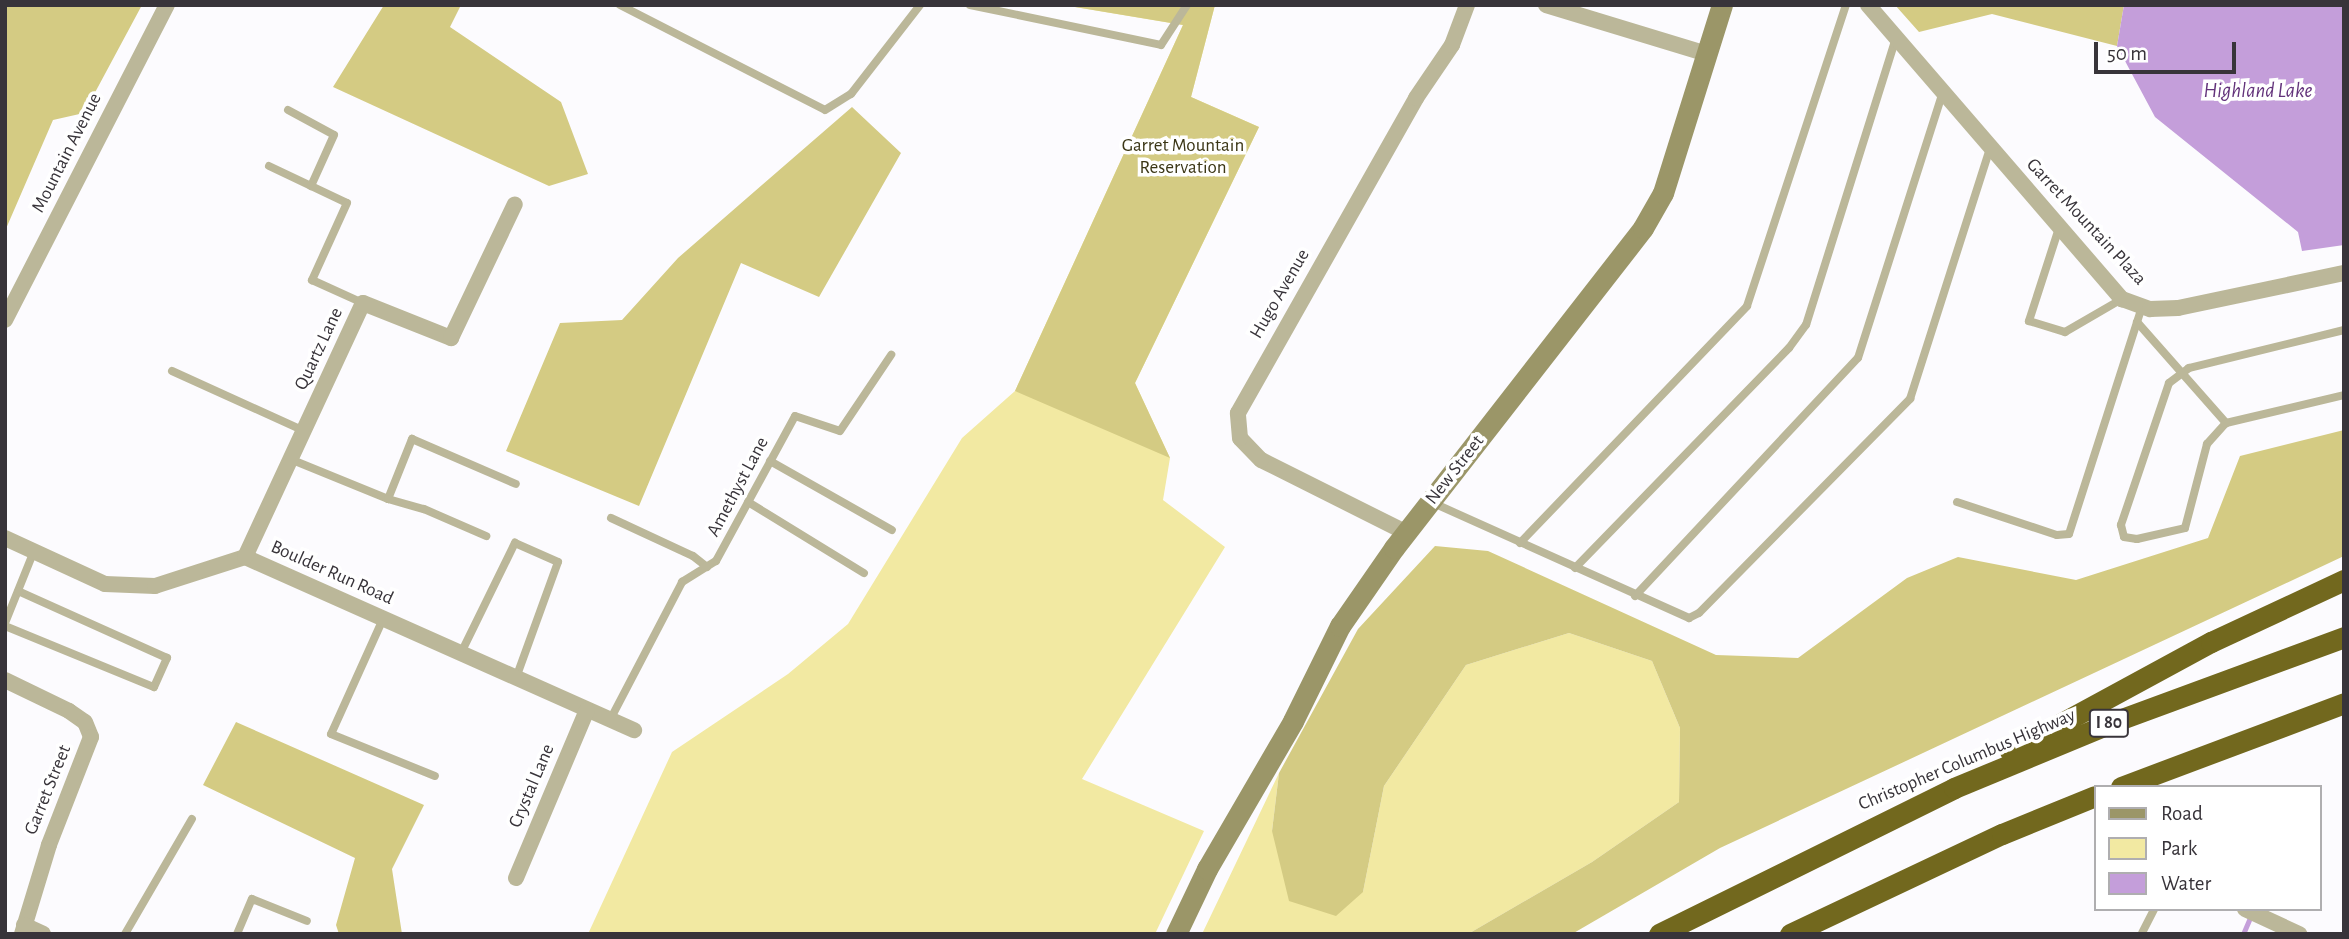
<!DOCTYPE html>
<style>
body{margin:0}
#map{position:relative;width:2349px;height:939px;overflow:hidden;background:#fcfbfe;font-family:"Alegreya Sans",sans-serif}
div>[style]{position:absolute}
.green>*{inset:0;background:#f2e9a2}
.forest>*{inset:0;background:#d4cb83}
.water>*{inset:0;background:#c49eda}
.stream>*{height:5px;margin:-2.5px;padding:0 2.5px;transform-origin:2.5px;border-radius:2.5px;background:#c49eda}
.lane>*{height:8px;margin:-4px;padding:0 4px;transform-origin:4px;border-radius:4px;background:#bbb799}
.street>*{height:16px;margin:-8px;padding:0 8px;transform-origin:8px;border-radius:8px;background:#bbb799}
.secondary>*{height:21px;margin:-10.5px;padding:0 10.5px;transform-origin:10.5px;border-radius:10.5px;background:#9b9668}
.highway>*{height:21px;margin:-10.5px;padding:0 10.5px;transform-origin:10.5px;border-radius:10.5px;background:#72681e}
span{translate:-50% -50%;white-space:nowrap;text-align:center;line-height:1.15;-webkit-text-stroke:7px #fff;paint-order:stroke}
.shield-label span{padding:2px 5px;background:#fff;border:2px solid;border-radius:5px;-webkit-text-stroke-width:0}
.shield-label{font-size:18px;color:#38343a;font-weight:700}
.park-label{font-size:19px;color:#3b3616}
.street-label{font-size:19px;color:#38343a}
.water-label{font-size:21px;color:#63337b;font-style:italic}
.frame{position:absolute;inset:0;border:7px solid #38343a;pointer-events:none}
.legend{position:absolute;left:2094px;top:785px;width:228px;height:126px;box-sizing:border-box;background:#fff;border:2px solid #afaeb0;margin:0;padding:9px 12px;list-style:none;font-size:21px;color:#38343a}
.legend li{display:flex;align-items:center;gap:14px;height:35px}
.legend b{width:35px;border:2px solid #afaeb0}
.scale{position:absolute;left:2094px;top:42px;width:142px;height:32px;box-sizing:border-box;border:4px solid #38343a;border-top:0;padding-left:9px;font-size:21px;line-height:24px;white-space:nowrap;color:#38343a;-webkit-text-stroke:5px #fff;paint-order:stroke}
</style>
<div id="map">
<div class="green">
<div style="clip-path:polygon(1063px 5px,1215px 5px,1191px 97px,1259px 127px,1135px 383px,1170px 458px,1163px 500px,1225px 547px,1082px 779px,1204px 831px,1155px 934px,588px 934px,672px 752px,788px 674px,848px 624px,962px 438px,1015px 391px,1183px 25px)"></div>
<div style="clip-path:polygon(1569px 633px,1652px 661px,1680px 728px,1679px 802px,1592px 862px,1468px 934px,1202px 934px,1279px 773px,1272px 831px,1363px 892px,1384px 786px,1466px 665px)"></div>
</div>
<div class="forest">
<div style="clip-path:polygon(5px 5px,142px 5px,84px 113px,53px 120px,5px 231px)"></div>
<div style="clip-path:polygon(384px 5px,461px 5px,450px 27px,561px 102px,588px 174px,549px 186px,333px 87px)"></div>
<div style="clip-path:polygon(1063px 5px,1215px 5px,1191px 97px,1259px 127px,1135px 383px,1170px 458px,1015px 391px,1183px 25px)"></div>
<div style="clip-path:polygon(1895px 5px,2124px 5px,2117px 46px,1992px 14px,1919px 32px)"></div>
<div style="clip-path:polygon(852px 107px,901px 153px,819px 297px,741px 263px,639px 506px,506px 451px,560px 323px,622px 320px,678px 258px)"></div>
<div style="clip-path:polygon(2344px 430px,2344px 556px,1720px 848px,1572px 934px,1468px 934px,1592px 862px,1679px 802px,1680px 728px,1652px 661px,1569px 633px,1466px 665px,1384px 786px,1363px 892px,1336px 916px,1289px 901px,1272px 831px,1279px 773px,1358px 629px,1435px 546px,1488px 551px,1716px 655px,1798px 658px,1907px 578px,1958px 557px,2076px 580px,2208px 538px,2240px 456px)"></div>
<div style="clip-path:polygon(236px 722px,424px 805px,392px 869px,402px 934px,339px 934px,336px 925px,355px 858px,203px 785px)"></div>
</div>
<div class="water">
<div style="clip-path:polygon(2124px 5px,2344px 5px,2344px 245px,2302px 251px,2298px 232px,2155px 117px,2117px 46px)"></div>
</div>
<div class="stream">
<div style="left:2243px;top:934px;width:21px;rotate:-67deg"></div>
</div>
<div class="lane">
<div style="left:620px;top:5px;width:230px;rotate:27.1deg"></div>
<div style="left:825px;top:110px;width:31px;rotate:-32deg"></div>
<div style="left:851px;top:94px;width:113px;rotate:-52.2deg"></div>
<div style="left:970px;top:5px;width:195px;rotate:11.8deg"></div>
<div style="left:1161px;top:45px;width:48px;rotate:-57deg"></div>
<div style="left:288px;top:110px;width:52px;rotate:28.5deg"></div>
<div style="left:334px;top:135px;width:56px;rotate:114.3deg"></div>
<div style="left:269px;top:166px;width:86px;rotate:25.4deg"></div>
<div style="left:347px;top:203px;width:85px;rotate:114.4deg"></div>
<div style="left:312px;top:280px;width:56px;rotate:24.3deg"></div>
<div style="left:2059px;top:228px;width:98px;rotate:107.9deg"></div>
<div style="left:2029px;top:321px;width:38px;rotate:17deg"></div>
<div style="left:2065px;top:332px;width:66px;rotate:-30.1deg"></div>
<div style="left:2137px;top:322px;width:135px;rotate:48.6deg"></div>
<div style="left:2344px;top:330px;width:160px;rotate:166.2deg"></div>
<div style="left:2189px;top:368px;width:25px;rotate:143deg"></div>
<div style="left:2169px;top:383px;width:150px;rotate:108.7deg"></div>
<div style="left:2121px;top:525px;width:12px;rotate:76deg"></div>
<div style="left:2124px;top:537px;width:13px;rotate:9deg"></div>
<div style="left:2137px;top:539px;width:49px;rotate:-12.9deg"></div>
<div style="left:2185px;top:528px;width:87px;rotate:-75.3deg"></div>
<div style="left:2207px;top:444px;width:28px;rotate:-48deg"></div>
<div style="left:2226px;top:423px;width:121px;rotate:-13.3deg"></div>
<div style="left:172px;top:371px;width:145px;rotate:24.4deg"></div>
<div style="left:290px;top:459px;width:106px;rotate:22.2deg"></div>
<div style="left:388px;top:499px;width:65px;rotate:-68.2deg"></div>
<div style="left:412px;top:439px;width:113px;rotate:23.4deg"></div>
<div style="left:770px;top:461px;width:140px;rotate:29.5deg"></div>
<div style="left:388px;top:499px;width:37px;rotate:16deg"></div>
<div style="left:424px;top:509px;width:68px;rotate:23.5deg"></div>
<div style="left:748px;top:502px;width:136px;rotate:31.5deg"></div>
<div style="left:1431px;top:502px;width:283px;rotate:24.2deg"></div>
<div style="left:1689px;top:618px;width:11px;rotate:-27deg"></div>
<div style="left:1699px;top:613px;width:301px;rotate:-45.4deg"></div>
<div style="left:1910px;top:399px;width:263px;rotate:-72.3deg"></div>
<div style="left:1957px;top:502px;width:105px;rotate:18.3deg"></div>
<div style="left:2057px;top:535px;width:12px;rotate:-5deg"></div>
<div style="left:2069px;top:534px;width:238px;rotate:-72.2deg"></div>
<div style="left:611px;top:518px;width:90px;rotate:24.9deg"></div>
<div style="left:693px;top:556px;width:18px;rotate:38deg"></div>
<div style="left:1520px;top:543px;width:328px;rotate:-46.2deg"></div>
<div style="left:1747px;top:306px;width:317px;rotate:-71.8deg"></div>
<div style="left:1575px;top:568px;width:307px;rotate:-45.8deg"></div>
<div style="left:1789px;top:348px;width:29px;rotate:-54deg"></div>
<div style="left:1806px;top:325px;width:301px;rotate:-72.6deg"></div>
<div style="left:1635px;top:596px;width:326px;rotate:-46.9deg"></div>
<div style="left:1858px;top:358px;width:279px;rotate:-72.3deg"></div>
<div style="left:383px;top:619px;width:126px;rotate:114.3deg"></div>
<div style="left:331px;top:734px;width:112px;rotate:22deg"></div>
<div style="left:5px;top:623px;width:78px;rotate:-68.1deg"></div>
<div style="left:5px;top:626px;width:161px;rotate:22.3deg"></div>
<div style="left:154px;top:687px;width:32px;rotate:-66deg"></div>
<div style="left:167px;top:658px;width:163px;rotate:-155.8deg"></div>
<div style="left:461px;top:653px;width:123px;rotate:-63.9deg"></div>
<div style="left:515px;top:543px;width:47px;rotate:23.8deg"></div>
<div style="left:558px;top:562px;width:123px;rotate:109.9deg"></div>
<div style="left:610px;top:720px;width:156px;rotate:-62.4deg"></div>
<div style="left:682px;top:582px;width:40px;rotate:-32deg"></div>
<div style="left:716px;top:561px;width:165px;rotate:-61.4deg"></div>
<div style="left:795px;top:416px;width:47px;rotate:18.4deg"></div>
<div style="left:840px;top:431px;width:92px;rotate:-56.1deg"></div>
<div style="left:2142px;top:933px;width:27px;rotate:-63deg"></div>
<div style="left:125px;top:934px;width:133px;rotate:-59.8deg"></div>
<div style="left:237px;top:934px;width:38px;rotate:-67deg"></div>
<div style="left:252px;top:899px;width:59px;rotate:21.8deg"></div>
</div>
<div class="street">
<div style="left:1546px;top:5px;width:168px;rotate:16.9deg"></div>
<div style="left:1868px;top:5px;width:389px;rotate:49.2deg"></div>
<div style="left:2122px;top:299px;width:30px;rotate:20deg"></div>
<div style="left:2150px;top:309px;width:28px;rotate:-2deg"></div>
<div style="left:2178px;top:308px;width:170px;rotate:-11.9deg"></div>
<div style="left:5px;top:320px;width:354px;rotate:-62.8deg"></div>
<div style="left:1407px;top:533px;width:163px;rotate:-153.4deg"></div>
<div style="left:1261px;top:460px;width:30px;rotate:-134deg"></div>
<div style="left:1240px;top:438px;width:25px;rotate:-95deg"></div>
<div style="left:1238px;top:413px;width:362px;rotate:-60.5deg"></div>
<div style="left:1416px;top:98px;width:64px;rotate:-55.8deg"></div>
<div style="left:1452px;top:45px;width:43px;rotate:-69.4deg"></div>
<div style="left:5px;top:538px;width:110px;rotate:24.7deg"></div>
<div style="left:105px;top:584px;width:50px;rotate:2.3deg"></div>
<div style="left:155px;top:586px;width:95px;rotate:-17.9deg"></div>
<div style="left:245px;top:557px;width:426px;rotate:24deg"></div>
<div style="left:245px;top:557px;width:280px;rotate:-65.1deg"></div>
<div style="left:363px;top:303px;width:95px;rotate:21.7deg"></div>
<div style="left:451px;top:338px;width:148px;rotate:-64.5deg"></div>
<div style="left:5px;top:680px;width:71px;rotate:25.8deg"></div>
<div style="left:69px;top:711px;width:19px;rotate:35deg"></div>
<div style="left:85px;top:722px;width:16px;rotate:68deg"></div>
<div style="left:91px;top:737px;width:116px;rotate:111.3deg"></div>
<div style="left:49px;top:845px;width:93px;rotate:106.9deg"></div>
<div style="left:516px;top:878px;width:182px;rotate:-67.1deg"></div>
<div style="left:2245px;top:909px;width:60px;rotate:24.8deg"></div>
<div style="left:24px;top:925px;width:21px;rotate:25deg"></div>
</div>
<div class="secondary">
<div style="left:1176px;top:934px;width:72px;rotate:-64.5deg"></div>
<div style="left:1207px;top:869px;width:171px;rotate:-59.8deg"></div>
<div style="left:1293px;top:721px;width:106px;rotate:-63.7deg"></div>
<div style="left:1340px;top:626px;width:95px;rotate:-55.3deg"></div>
<div style="left:1394px;top:548px;width:405px;rotate:-52.1deg"></div>
<div style="left:1643px;top:228px;width:40px;rotate:-60.3deg"></div>
<div style="left:1663px;top:193px;width:197px;rotate:-72.6deg"></div>
</div>
<div class="highway">
<div style="left:2010px;top:751px;width:229px;rotate:-28.5deg"></div>
<div style="left:2211px;top:642px;width:147px;rotate:-25deg"></div>
<div style="left:2121px;top:787px;width:238px;rotate:-20.6deg"></div>
<div style="left:1659px;top:934px;width:329px;rotate:-26.3deg"></div>
<div style="left:1954px;top:788px;width:175px;rotate:-22.5deg"></div>
<div style="left:2116px;top:721px;width:243px;rotate:-20.2deg"></div>
<div style="left:1790px;top:934px;width:234px;rotate:-25.3deg"></div>
<div style="left:2002px;top:834px;width:100px;rotate:-22.2deg"></div>
</div>
<div class="shield-label">
<span style="left:2109px;top:723px">I 80</span>
</div>
<div class="park-label">
<span style="left:1183px;top:157px">Garret Mountain<br>Reservation</span>
</div>
<div class="street-label">
<span style="left:67px;top:153px;rotate:-63deg">Mountain Avenue</span>
<span style="left:2086px;top:222px;rotate:47deg">Garret Mountain Plaza</span>
<span style="left:1280px;top:294px;rotate:-60deg">Hugo Avenue</span>
<span style="left:319px;top:349px;rotate:-65deg">Quartz Lane</span>
<span style="left:1455px;top:470px;rotate:-52deg">New Street</span>
<span style="left:738px;top:487px;rotate:-62deg">Amethyst Lane</span>
<span style="left:332px;top:573px;rotate:24deg">Boulder Run Road</span>
<span style="left:1967px;top:760px;rotate:-23deg">Christopher Columbus Highway</span>
<span style="left:532px;top:786px;rotate:-67deg">Crystal Lane</span>
<span style="left:48px;top:790px;rotate:-68deg">Garret Street</span>
</div>
<div class="water-label">
<span style="left:2258px;top:91px">Highland Lake</span>
</div>
<div class="frame"></div>
<ul class="legend">
<li><b style="height:9px;background:#9b9668"></b>Road</li>
<li><b style="height:19px;background:#f2e9a2"></b>Park</li>
<li><b style="height:19px;background:#c49eda"></b>Water</li>
</ul>
<div class="scale">50 m</div>
</div>
